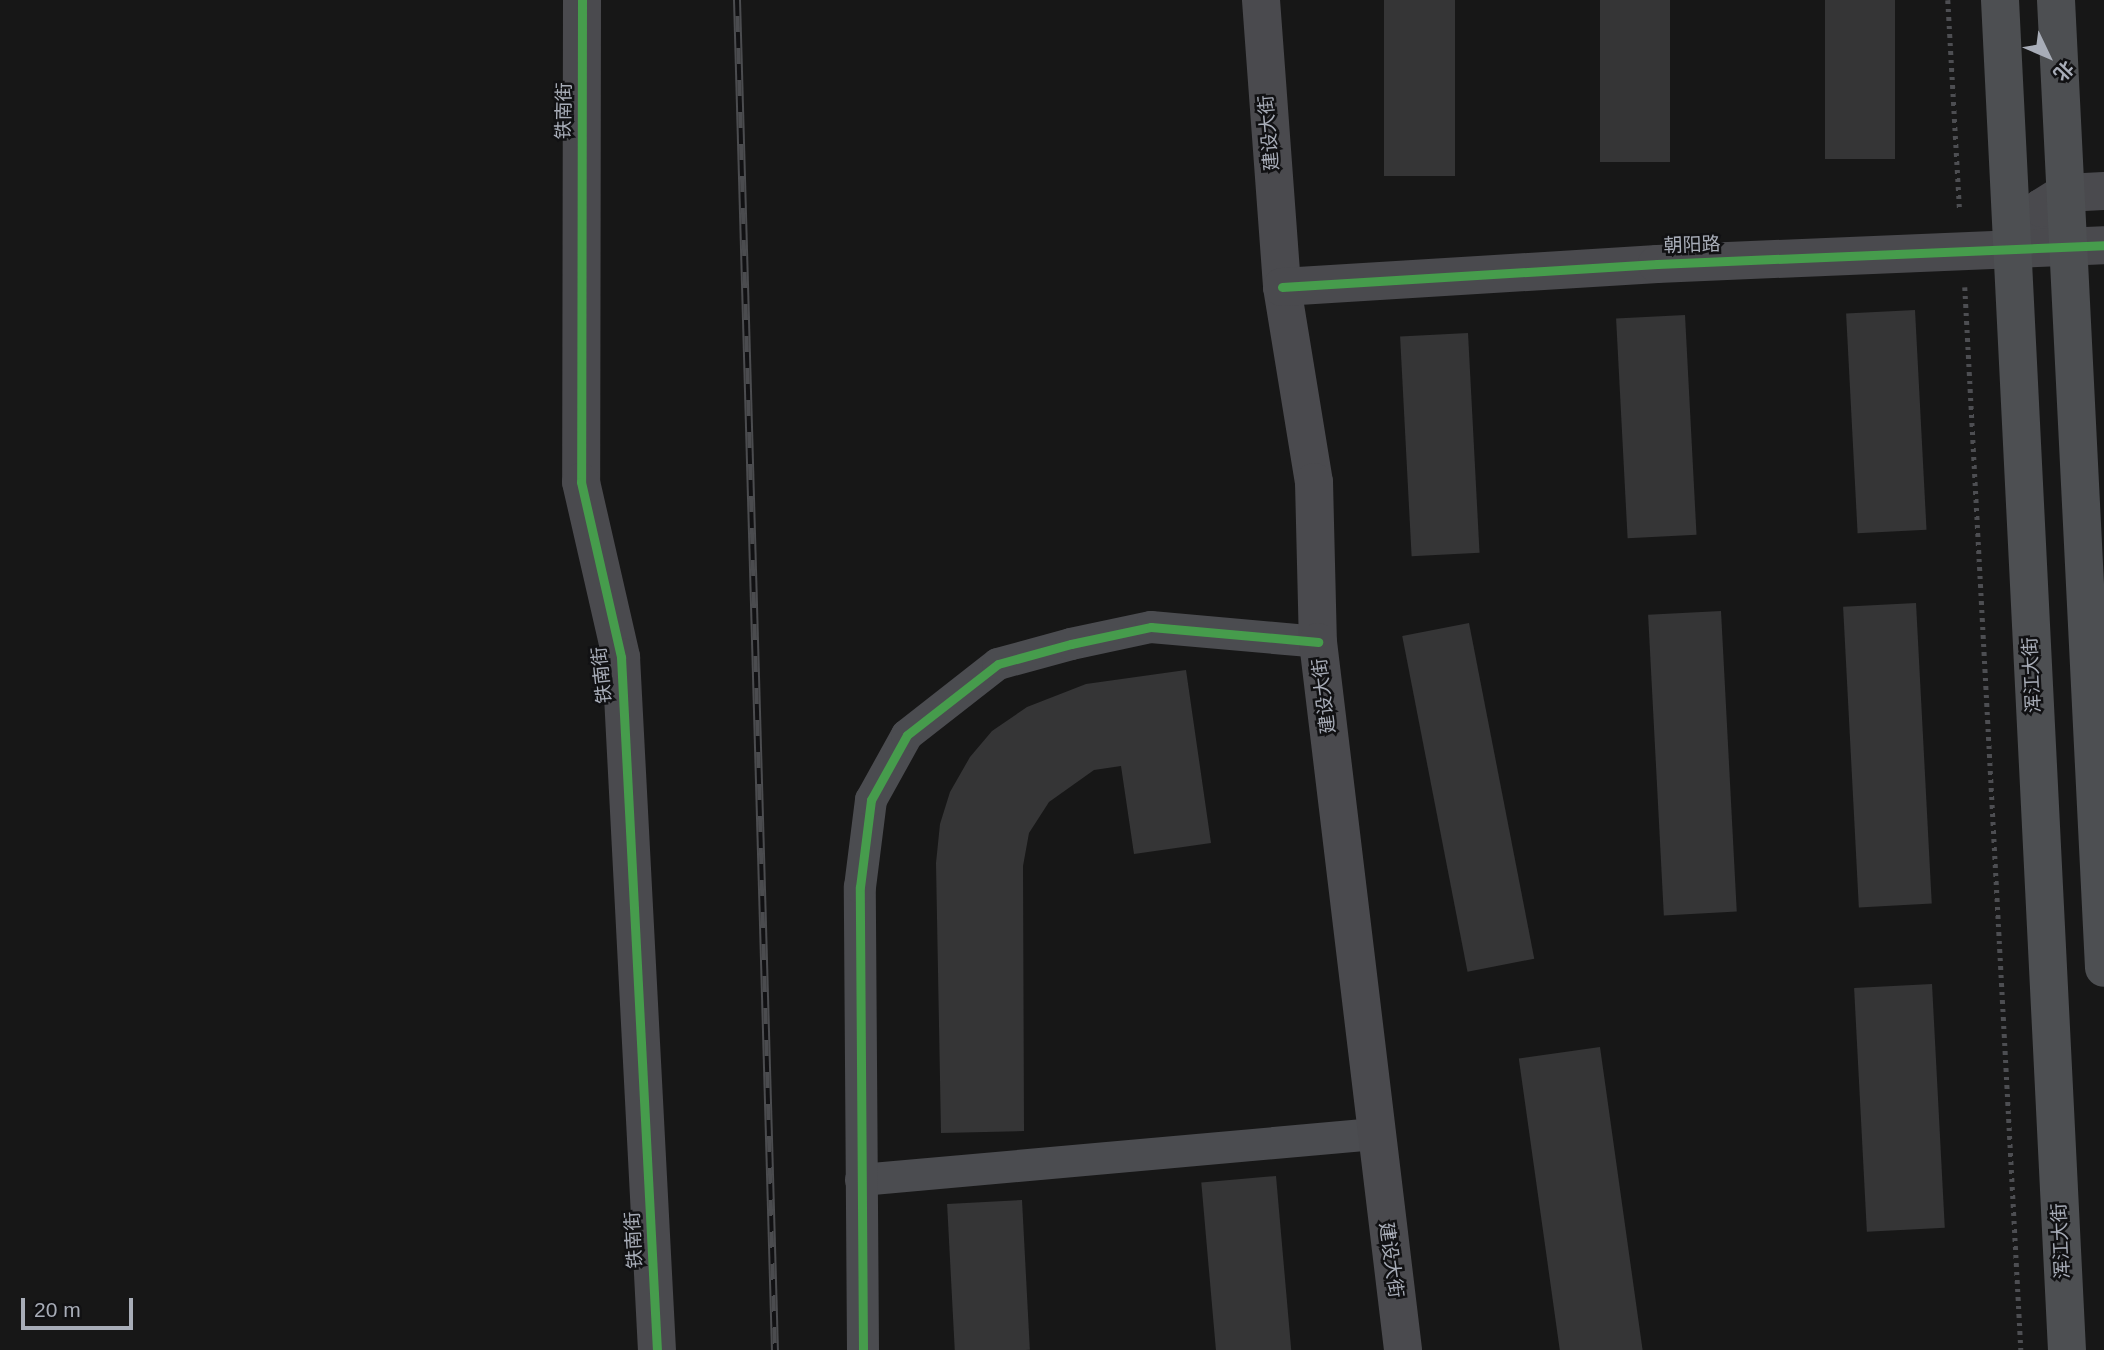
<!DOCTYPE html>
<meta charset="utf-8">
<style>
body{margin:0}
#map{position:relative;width:2104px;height:1350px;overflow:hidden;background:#171717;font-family:Helvetica,"Noto Sans SC",sans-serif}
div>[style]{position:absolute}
.building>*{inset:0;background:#353536;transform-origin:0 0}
.path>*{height:4.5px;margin-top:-2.25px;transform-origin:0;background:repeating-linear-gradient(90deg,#4d4e52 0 3.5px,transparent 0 8.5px)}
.street>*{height:32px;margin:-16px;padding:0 16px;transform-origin:16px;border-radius:16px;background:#4b4c50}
.secondary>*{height:38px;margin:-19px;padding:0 19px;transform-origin:19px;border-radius:19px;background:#4a4a4e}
.primary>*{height:38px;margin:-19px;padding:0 19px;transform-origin:19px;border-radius:19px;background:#4d4f52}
.rail>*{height:8px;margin-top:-4px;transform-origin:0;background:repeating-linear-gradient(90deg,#111113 0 16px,#4b4c4f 0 32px);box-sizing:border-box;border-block:2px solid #4b4c4f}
.cycleway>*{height:9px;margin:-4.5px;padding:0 4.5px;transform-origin:4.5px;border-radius:4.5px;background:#469c4c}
span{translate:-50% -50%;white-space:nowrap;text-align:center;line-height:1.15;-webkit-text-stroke:5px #111113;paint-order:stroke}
.street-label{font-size:19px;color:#a8adb8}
.north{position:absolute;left:2013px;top:21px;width:70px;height:70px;-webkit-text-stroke:5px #111113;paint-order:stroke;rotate:134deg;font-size:19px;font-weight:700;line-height:28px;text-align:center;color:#a8adb8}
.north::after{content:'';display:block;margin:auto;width:24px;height:32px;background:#a8adb8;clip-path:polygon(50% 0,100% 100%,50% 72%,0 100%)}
.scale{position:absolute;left:21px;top:1298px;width:112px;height:32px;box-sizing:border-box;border:4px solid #a8adb8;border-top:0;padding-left:9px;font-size:21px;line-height:24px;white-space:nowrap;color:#a8adb8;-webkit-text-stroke:5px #111113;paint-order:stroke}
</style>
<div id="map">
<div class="building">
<div style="left:1384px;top:0;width:71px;height:176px"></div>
<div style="left:1600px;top:0;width:70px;height:162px"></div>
<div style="left:1825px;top:0;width:70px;height:159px"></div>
<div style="left:1915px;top:310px;width:220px;height:69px;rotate:87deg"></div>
<div style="left:1685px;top:315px;width:220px;height:69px;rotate:87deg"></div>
<div style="left:1468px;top:333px;width:220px;height:68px;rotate:87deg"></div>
<div style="left:1916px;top:603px;width:301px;height:73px;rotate:87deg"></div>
<div style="left:1721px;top:611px;width:301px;height:73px;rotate:87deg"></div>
<div style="left:1469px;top:623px;width:342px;height:68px;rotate:79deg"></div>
<div style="clip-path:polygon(1186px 670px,1211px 843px,1134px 854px,1121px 766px,1094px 770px,1049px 802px,1029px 833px,1023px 866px,1024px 1131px,941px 1133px,936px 863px,940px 824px,950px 792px,970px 757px,992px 731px,1027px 707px,1086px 684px)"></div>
<div style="left:1932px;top:984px;width:244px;height:78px;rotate:87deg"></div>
<div style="left:1600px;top:1047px;width:306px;height:82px;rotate:82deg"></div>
<div style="left:1276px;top:1176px;width:175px;height:75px;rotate:85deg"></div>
<div style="left:1022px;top:1200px;width:150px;height:75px;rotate:87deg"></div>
</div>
<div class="path">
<div style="left:1948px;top:0;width:212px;rotate:86.8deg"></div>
<div style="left:1965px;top:287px;width:1064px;rotate:86.98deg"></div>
</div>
<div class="street">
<div style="left:861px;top:1180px;width:516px;rotate:-5.11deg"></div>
<div style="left:863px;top:1350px;width:463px;rotate:-90.4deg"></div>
<div style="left:860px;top:887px;width:88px;rotate:-82.8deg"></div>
<div style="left:871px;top:800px;width:74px;rotate:-61deg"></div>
<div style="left:907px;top:735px;width:115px;rotate:-38deg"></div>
<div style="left:998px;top:664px;width:76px;rotate:-15.3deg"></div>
<div style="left:1071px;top:644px;width:82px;rotate:-12deg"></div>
<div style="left:1151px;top:627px;width:168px;rotate:5.1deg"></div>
</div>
<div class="secondary">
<div style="left:582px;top:0;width:482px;rotate:90.1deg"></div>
<div style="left:581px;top:482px;width:180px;rotate:77.1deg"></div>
<div style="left:621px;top:657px;width:694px;rotate:87.03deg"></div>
<div style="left:1261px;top:0;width:288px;rotate:85.8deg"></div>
<div style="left:1282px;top:287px;width:198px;rotate:80.7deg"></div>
<div style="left:1314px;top:482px;width:160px;rotate:88.6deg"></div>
<div style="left:1318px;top:642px;width:713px;rotate:83.15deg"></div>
<div style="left:2010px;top:252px;width:54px;rotate:-54.8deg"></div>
<div style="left:2041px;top:208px;width:28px;rotate:-32deg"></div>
<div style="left:2065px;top:193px;width:39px;rotate:-3deg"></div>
<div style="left:1282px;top:287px;width:376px;rotate:-3.5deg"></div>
<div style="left:1657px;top:264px;width:447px;rotate:-2.4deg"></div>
</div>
<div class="primary">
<div style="left:2000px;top:0;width:1352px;rotate:87.16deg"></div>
<div style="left:2056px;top:0;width:969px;rotate:87.16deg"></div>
</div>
<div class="rail">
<div style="left:737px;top:0;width:1351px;rotate:88.39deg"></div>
</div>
<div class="cycleway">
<div style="left:582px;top:0;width:482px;rotate:90.1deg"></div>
<div style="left:581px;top:482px;width:180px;rotate:77.1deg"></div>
<div style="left:621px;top:657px;width:694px;rotate:87.03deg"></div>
<div style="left:1282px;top:287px;width:376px;rotate:-3.5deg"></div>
<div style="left:1657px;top:264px;width:447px;rotate:-2.4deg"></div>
<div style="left:863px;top:1350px;width:463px;rotate:-90.4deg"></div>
<div style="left:860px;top:887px;width:88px;rotate:-82.8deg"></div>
<div style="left:871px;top:800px;width:74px;rotate:-61deg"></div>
<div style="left:907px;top:735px;width:115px;rotate:-38deg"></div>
<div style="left:998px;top:664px;width:76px;rotate:-15.3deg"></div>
<div style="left:1071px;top:644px;width:82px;rotate:-12deg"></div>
<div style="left:1151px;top:627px;width:168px;rotate:5.1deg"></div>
</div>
<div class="street-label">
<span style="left:564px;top:111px;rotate:-89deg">铁南街</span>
<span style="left:1269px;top:133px;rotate:-95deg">建设大街</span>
<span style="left:1692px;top:245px;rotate:-2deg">朝阳路</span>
<span style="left:602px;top:675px;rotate:-96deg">铁南街</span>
<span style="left:2032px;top:675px;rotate:-93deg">浑江大街</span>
<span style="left:1324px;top:696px;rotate:-97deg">建设大街</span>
<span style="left:634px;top:1240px;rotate:-93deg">铁南街</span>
<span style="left:2061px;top:1241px;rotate:-93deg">浑江大街</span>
<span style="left:1391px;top:1260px;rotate:82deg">建设大街</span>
</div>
<div class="north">北</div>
<div class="scale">20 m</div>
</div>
